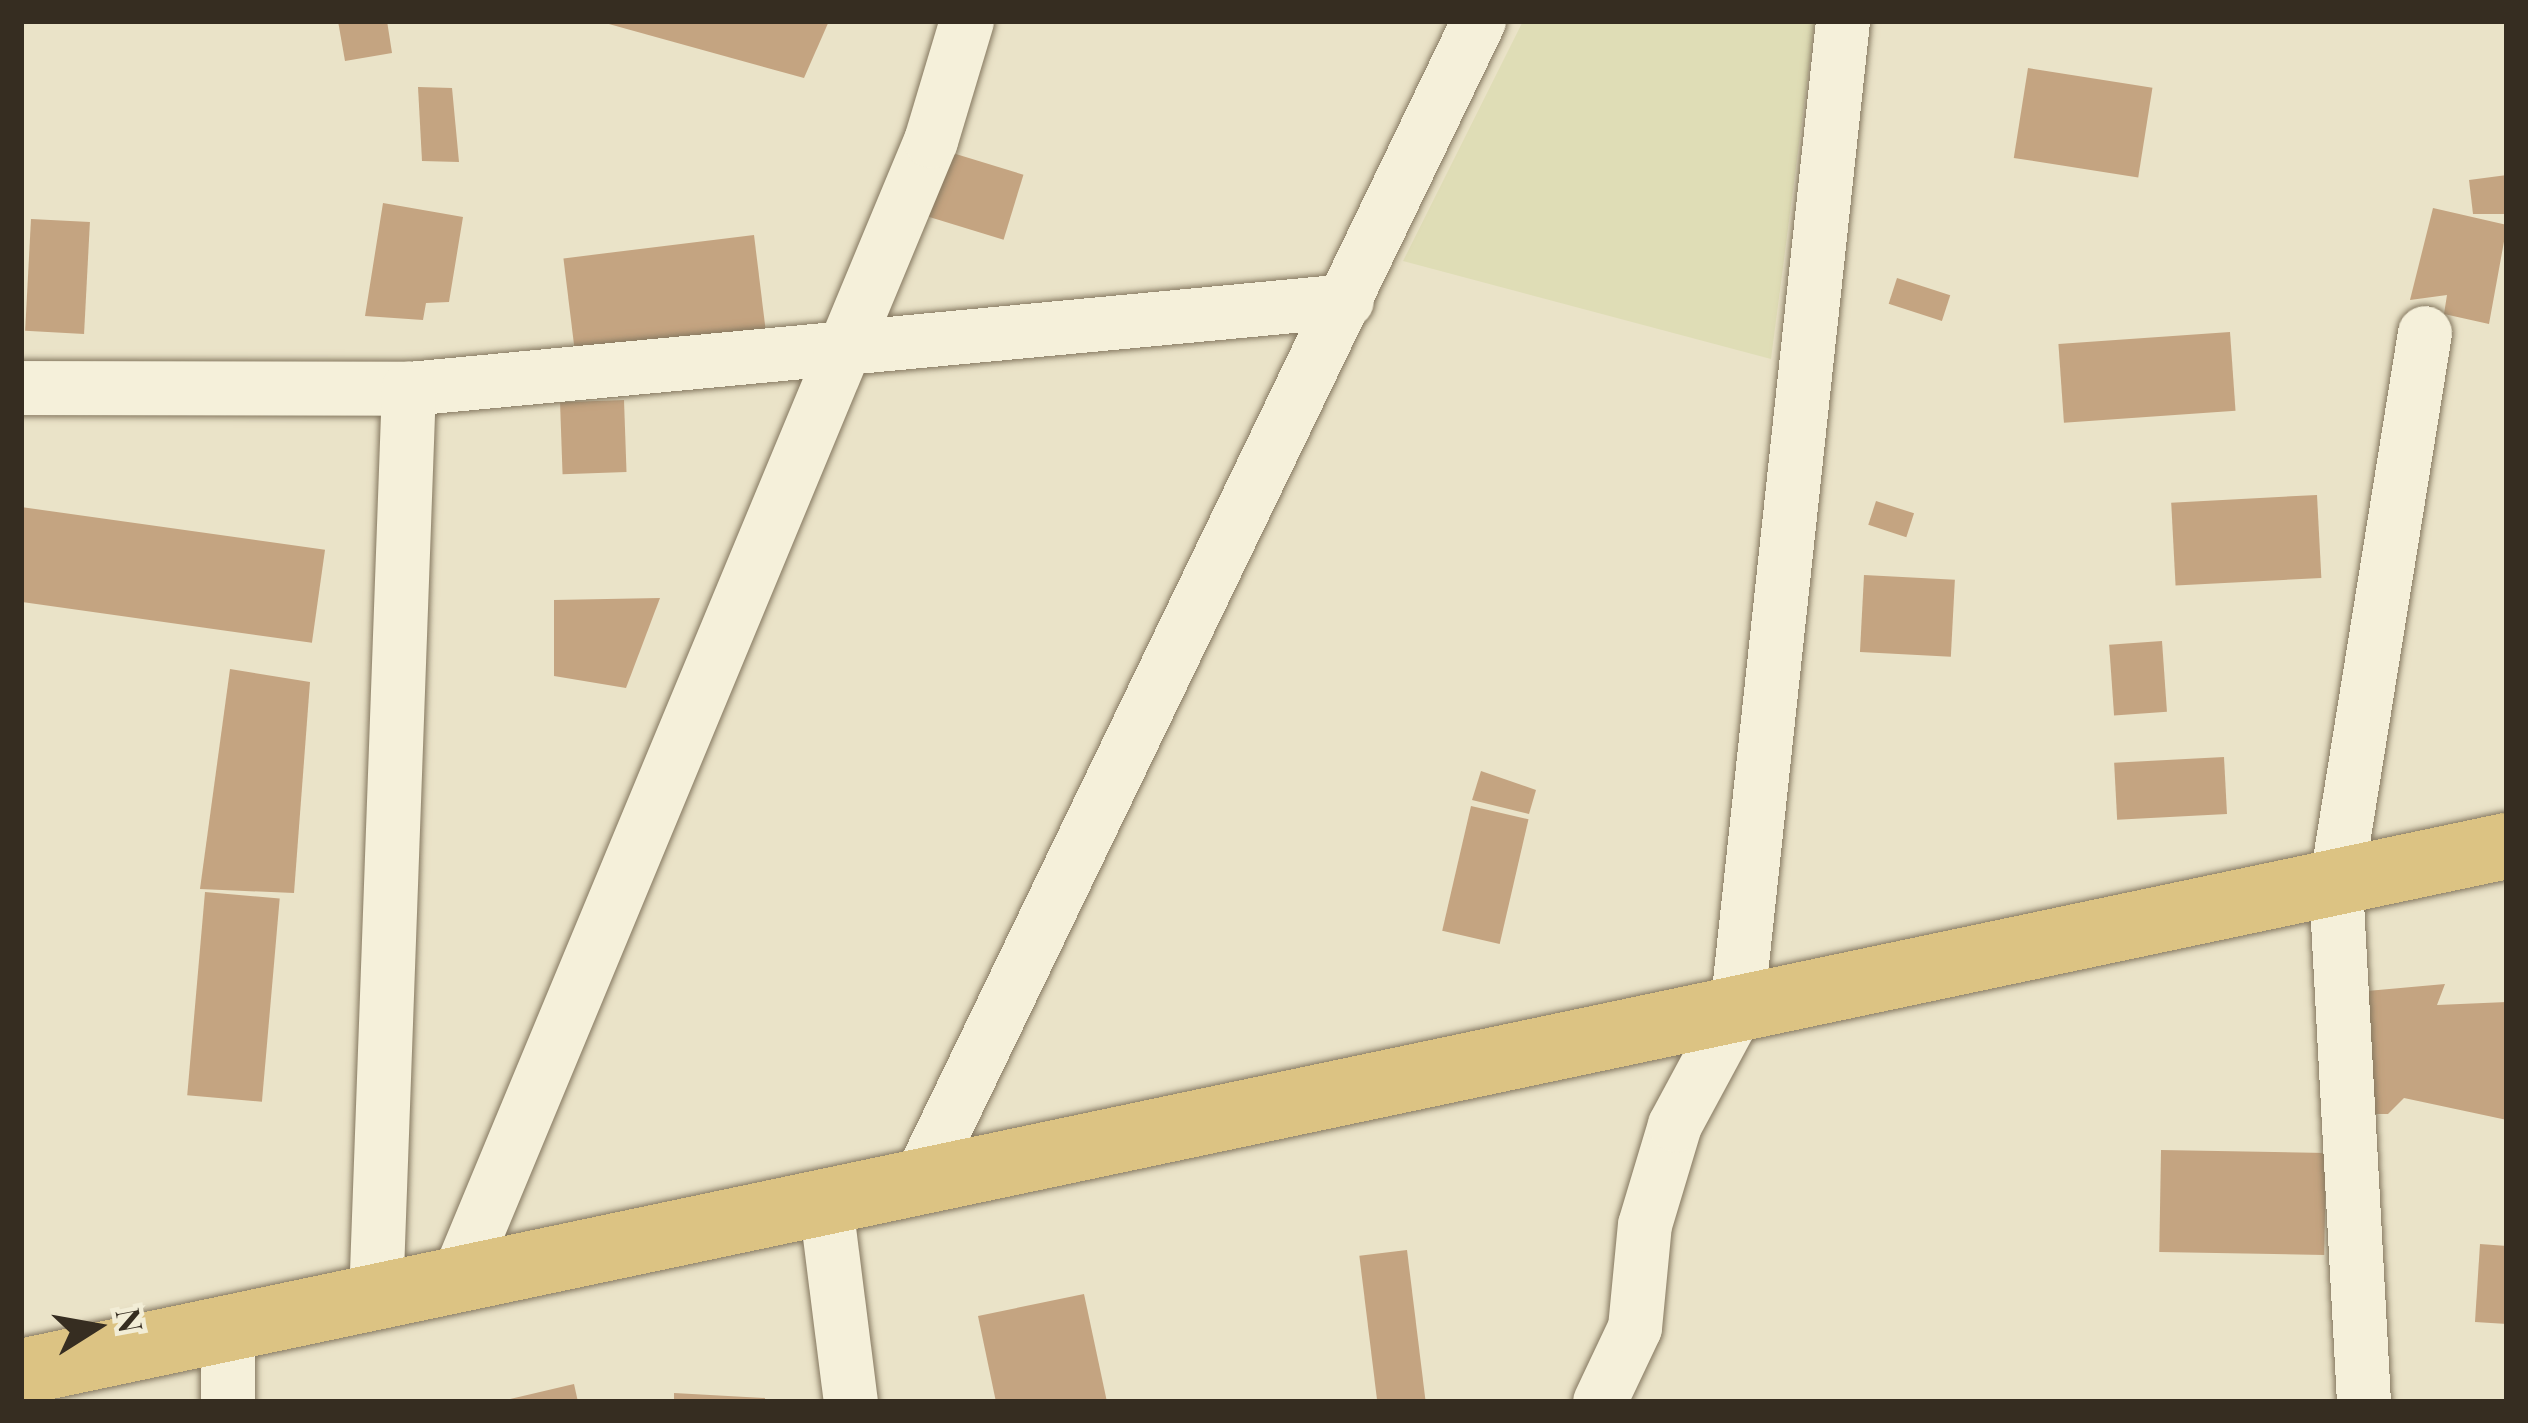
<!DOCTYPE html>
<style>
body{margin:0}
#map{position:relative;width:2528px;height:1423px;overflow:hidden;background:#eae3c8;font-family:"Playfair Display",serif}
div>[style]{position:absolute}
.farmland>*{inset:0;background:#dfddb6}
.building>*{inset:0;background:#c4a481;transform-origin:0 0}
.roads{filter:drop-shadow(0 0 3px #84775f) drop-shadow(0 0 3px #84775f)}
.minor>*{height:54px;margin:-27px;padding:0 27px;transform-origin:27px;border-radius:27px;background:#f5f0da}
.trunk>*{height:66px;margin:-33px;padding:0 33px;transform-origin:33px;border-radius:33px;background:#dcc383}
span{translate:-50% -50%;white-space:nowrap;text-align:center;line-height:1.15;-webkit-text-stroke:9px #f2edd6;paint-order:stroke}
.frame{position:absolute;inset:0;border:24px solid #362d21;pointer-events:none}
.north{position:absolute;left:36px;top:1267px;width:120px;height:120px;-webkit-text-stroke:9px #f2edd6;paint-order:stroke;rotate:79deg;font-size:33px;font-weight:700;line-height:48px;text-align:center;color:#362d21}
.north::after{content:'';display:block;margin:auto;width:42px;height:54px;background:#362d21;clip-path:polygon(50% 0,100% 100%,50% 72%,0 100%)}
</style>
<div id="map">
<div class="farmland">
<div style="clip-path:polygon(1523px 21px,1815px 21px,1771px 359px,1403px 261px)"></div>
</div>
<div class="building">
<div style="clip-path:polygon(338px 21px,387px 21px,392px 53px,345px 61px)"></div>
<div style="clip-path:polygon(598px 21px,829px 21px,804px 78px)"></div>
<div style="left:2028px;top:68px;width:126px;height:91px;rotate:9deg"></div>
<div style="clip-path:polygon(418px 87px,452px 88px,459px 162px,422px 161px)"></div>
<div style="left:946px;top:151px;width:81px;height:68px;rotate:17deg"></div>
<div style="clip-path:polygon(2507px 175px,2507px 214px,2473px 214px,2469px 180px)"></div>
<div style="clip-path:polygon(383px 203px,463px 217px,449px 302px,426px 303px,423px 320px,365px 316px)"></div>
<div style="clip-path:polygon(2433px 208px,2507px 225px,2489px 324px,2444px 314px,2447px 295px,2410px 300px)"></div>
<div style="left:31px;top:219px;width:59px;height:112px;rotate:3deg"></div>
<div style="left:754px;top:235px;width:94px;height:192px;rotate:83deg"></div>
<div style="left:1897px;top:278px;width:56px;height:27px;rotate:18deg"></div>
<div style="left:2230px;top:332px;width:79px;height:172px;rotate:86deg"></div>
<div style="left:624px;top:400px;width:72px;height:64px;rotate:88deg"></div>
<div style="left:2317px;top:495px;width:83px;height:146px;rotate:87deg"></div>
<div style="left:1876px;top:501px;width:40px;height:25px;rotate:18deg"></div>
<div style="left:21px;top:507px;width:307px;height:94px;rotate:8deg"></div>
<div style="left:1864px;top:575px;width:91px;height:77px;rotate:3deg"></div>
<div style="clip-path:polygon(660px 598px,626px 688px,554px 676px,554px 600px)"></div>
<div style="left:2162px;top:641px;width:71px;height:53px;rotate:86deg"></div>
<div style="clip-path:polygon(230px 669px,310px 682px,294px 893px,200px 889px)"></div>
<div style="left:2224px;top:757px;width:57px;height:110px;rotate:87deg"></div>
<div style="clip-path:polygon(1481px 771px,1536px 790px,1529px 814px,1472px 800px)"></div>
<div style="left:1471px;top:806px;width:59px;height:128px;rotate:13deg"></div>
<div style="left:205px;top:892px;width:75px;height:204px;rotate:5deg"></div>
<div style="clip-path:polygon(2445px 984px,2437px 1005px,2507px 1002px,2507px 1120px,2404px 1098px,2388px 1114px,2359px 1114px,2367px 991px)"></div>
<div style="left:2326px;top:1153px;width:102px;height:165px;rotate:91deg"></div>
<div style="clip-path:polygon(2480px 1244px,2507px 1246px,2507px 1324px,2475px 1322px)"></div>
<div style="left:1407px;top:1250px;width:153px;height:48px;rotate:83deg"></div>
<div style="clip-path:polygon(1084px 1294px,1107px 1402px,996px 1402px,978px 1316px)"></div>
<div style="clip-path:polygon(574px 1384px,578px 1402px,507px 1402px,506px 1400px)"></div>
<div style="clip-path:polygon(674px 1393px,765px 1398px,765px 1402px,674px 1402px)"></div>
</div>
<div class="roads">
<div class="minor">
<div style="left:21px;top:388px;width:388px;rotate:0.1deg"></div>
<div style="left:409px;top:389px;width:942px;rotate:-5.36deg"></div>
<div style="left:919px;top:1182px;width:1289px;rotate:-64.25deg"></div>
<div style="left:826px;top:1205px;width:199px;rotate:82.8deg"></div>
<div style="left:456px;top:1283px;width:1237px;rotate:-67.42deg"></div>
<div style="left:931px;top:141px;width:125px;rotate:-73.3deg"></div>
<div style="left:376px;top:1300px;width:912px;rotate:-87.93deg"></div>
<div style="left:228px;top:1402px;width:71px;rotate:-90deg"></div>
<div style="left:1600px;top:1402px;width:82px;rotate:-64.7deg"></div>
<div style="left:1635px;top:1328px;width:103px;rotate:-84.5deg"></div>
<div style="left:1645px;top:1225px;width:104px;rotate:-73.3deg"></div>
<div style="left:1675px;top:1125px;width:131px;rotate:-61.7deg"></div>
<div style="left:1737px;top:1010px;width:995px;rotate:-83.88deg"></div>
<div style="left:2364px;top:1402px;width:518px;rotate:-93.1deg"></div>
<div style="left:2336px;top:885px;width:559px;rotate:-80.84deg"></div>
</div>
<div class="trunk">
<div style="left:21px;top:1372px;width:2541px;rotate:-11.95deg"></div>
</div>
</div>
<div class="frame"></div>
<div class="north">N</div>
</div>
